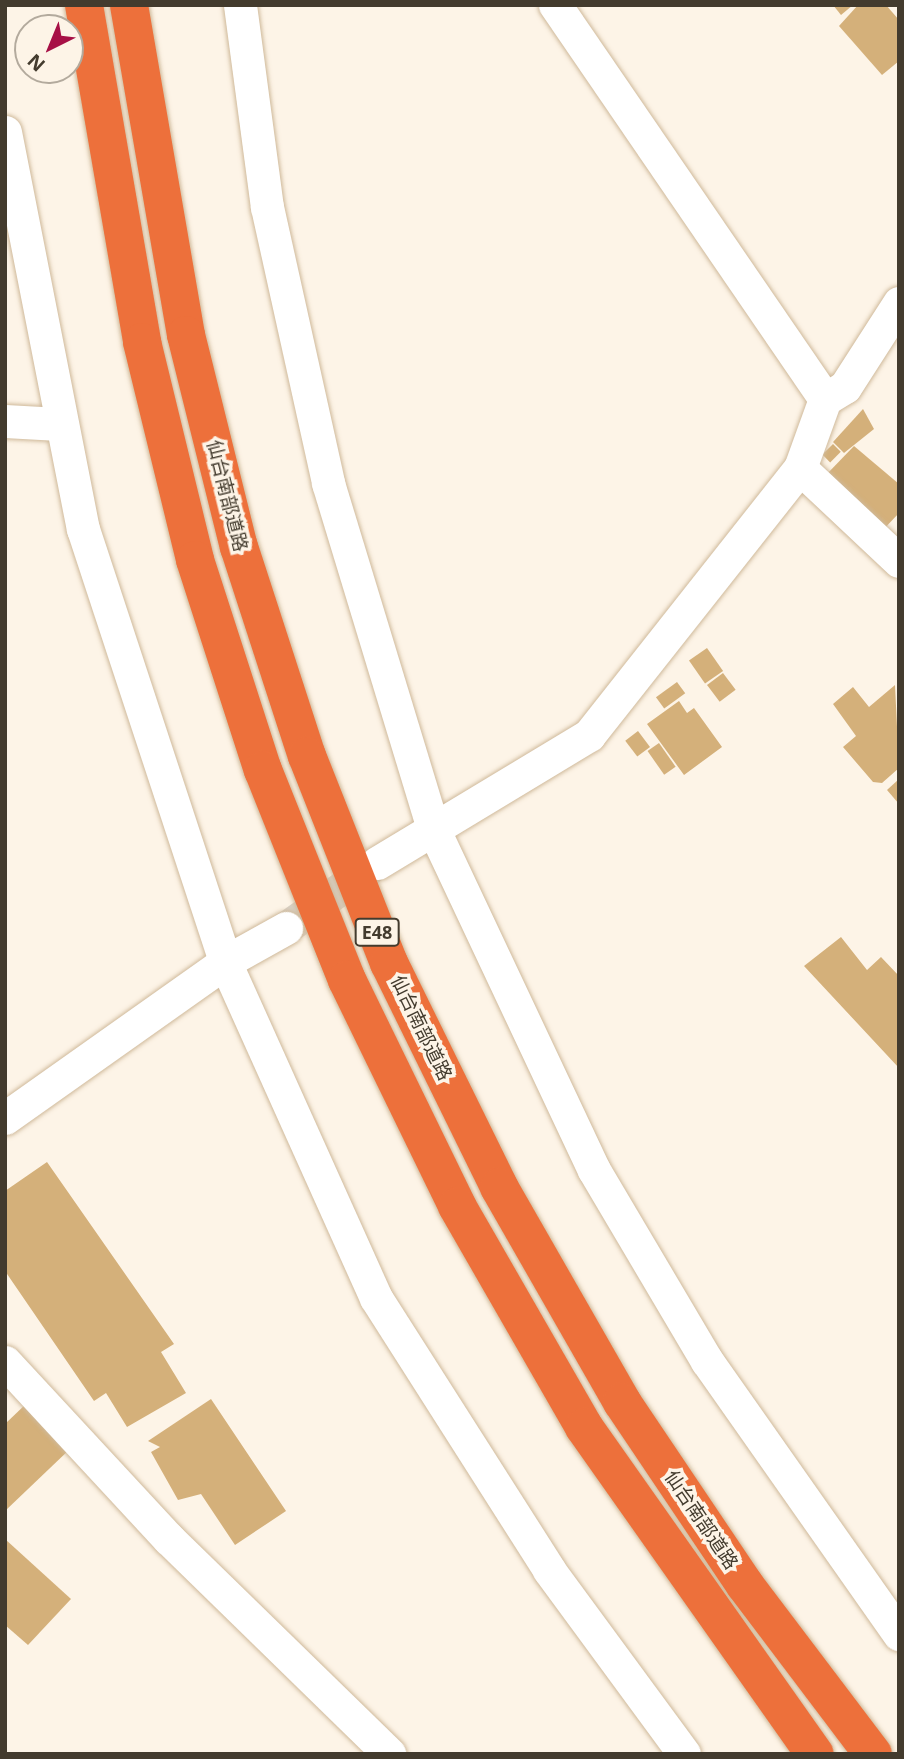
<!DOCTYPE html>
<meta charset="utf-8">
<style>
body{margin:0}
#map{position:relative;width:904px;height:1759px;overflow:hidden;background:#fdf4e7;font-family:"Open Sans","Noto Sans JP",sans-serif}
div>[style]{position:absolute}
.building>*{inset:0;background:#d4b07a;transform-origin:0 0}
.minor-tunnel>*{height:33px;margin-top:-16.5px;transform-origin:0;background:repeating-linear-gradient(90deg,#d8cfc2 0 33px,transparent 0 50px)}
.roads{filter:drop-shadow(0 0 2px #cfb99a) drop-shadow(0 0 2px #cfb99a)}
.minor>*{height:33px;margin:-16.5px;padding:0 16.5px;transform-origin:16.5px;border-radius:16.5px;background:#fff}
.highway>*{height:38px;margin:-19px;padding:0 19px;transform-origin:19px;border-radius:19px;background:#ed703b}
span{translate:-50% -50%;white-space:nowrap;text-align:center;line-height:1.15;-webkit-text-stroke:7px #fdf4e7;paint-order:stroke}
.shield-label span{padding:2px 5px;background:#fdf4e7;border:2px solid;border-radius:5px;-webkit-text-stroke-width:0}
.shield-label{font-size:18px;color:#433b2e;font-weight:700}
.street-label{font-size:19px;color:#433b2e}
.frame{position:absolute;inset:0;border:7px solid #433b2e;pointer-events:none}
.north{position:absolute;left:14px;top:14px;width:70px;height:70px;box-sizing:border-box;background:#fdf4e7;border:2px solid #b3aa9d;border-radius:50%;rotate:223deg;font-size:19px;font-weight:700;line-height:28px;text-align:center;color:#433b2e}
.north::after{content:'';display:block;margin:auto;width:24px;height:32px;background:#a71046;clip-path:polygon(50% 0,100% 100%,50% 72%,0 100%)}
</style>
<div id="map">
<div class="building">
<div style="clip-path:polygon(833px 5px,853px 5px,841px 15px)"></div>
<div style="clip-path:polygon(858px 5px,886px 5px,899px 20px,899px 61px,882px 75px,839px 26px)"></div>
<div style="clip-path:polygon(863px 409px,874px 429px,844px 453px,833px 442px)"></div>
<div style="left:833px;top:444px;width:11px;height:15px;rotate:45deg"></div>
<div style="clip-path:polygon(854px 446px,899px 484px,899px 513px,882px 531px,825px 476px)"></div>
<div style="left:707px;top:648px;width:28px;height:22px;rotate:55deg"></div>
<div style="left:723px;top:673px;width:21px;height:20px;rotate:53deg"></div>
<div style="left:677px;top:682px;width:14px;height:26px;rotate:54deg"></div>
<div style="clip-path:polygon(895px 685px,899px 768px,882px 783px,873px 782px,843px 747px,856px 736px,833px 704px,853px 687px,869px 707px)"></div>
<div style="clip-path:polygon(679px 701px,687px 713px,694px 708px,722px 747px,684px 775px,647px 724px)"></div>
<div style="left:638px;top:731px;width:20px;height:16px;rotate:53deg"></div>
<div style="left:659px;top:743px;width:29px;height:14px;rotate:55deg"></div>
<div style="clip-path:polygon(899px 779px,899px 804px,887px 790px)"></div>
<div style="clip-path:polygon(841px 937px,867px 970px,881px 957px,899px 976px,899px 1068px,804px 966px)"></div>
<div style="clip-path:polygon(47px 1162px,174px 1344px,161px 1352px,186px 1393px,127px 1427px,106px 1393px,94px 1401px,5px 1271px,5px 1191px)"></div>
<div style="clip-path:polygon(211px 1399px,286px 1511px,235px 1545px,201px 1494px,178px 1500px,151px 1452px,160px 1447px,148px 1441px)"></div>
<div style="clip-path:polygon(28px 1402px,71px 1448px,5px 1511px,5px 1424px)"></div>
<div style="clip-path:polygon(5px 1539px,71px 1599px,28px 1645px,5px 1625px)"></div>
</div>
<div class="minor-tunnel">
<div style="left:286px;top:928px;width:110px;rotate:-35.7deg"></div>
</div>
<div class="roads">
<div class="minor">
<div style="left:240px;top:5px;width:204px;rotate:82.4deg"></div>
<div style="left:267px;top:207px;width:283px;rotate:77.5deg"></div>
<div style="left:328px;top:483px;width:358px;rotate:73.1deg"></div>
<div style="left:432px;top:826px;width:380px;rotate:64.8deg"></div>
<div style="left:594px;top:1170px;width:222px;rotate:59.4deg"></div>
<div style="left:707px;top:1361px;width:334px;rotate:54.9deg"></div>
<div style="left:5px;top:132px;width:405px;rotate:78.9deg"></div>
<div style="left:83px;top:529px;width:456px;rotate:71.8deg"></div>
<div style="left:225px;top:962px;width:368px;rotate:65.8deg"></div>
<div style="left:376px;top:1298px;width:322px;rotate:57.5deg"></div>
<div style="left:549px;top:1570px;width:228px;rotate:53.7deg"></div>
<div style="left:825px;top:399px;width:23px;rotate:-31deg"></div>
<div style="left:845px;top:387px;width:100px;rotate:-57.3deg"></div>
<div style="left:5px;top:421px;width:54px;rotate:3.2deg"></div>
<div style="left:800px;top:468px;width:136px;rotate:43.2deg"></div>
<div style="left:377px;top:863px;width:248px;rotate:-31.1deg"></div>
<div style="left:589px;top:735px;width:340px;rotate:-51.7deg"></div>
<div style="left:800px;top:468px;width:73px;rotate:-70.1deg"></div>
<div style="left:825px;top:399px;width:478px;rotate:-124.4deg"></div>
<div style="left:5px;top:1118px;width:270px;rotate:-35.3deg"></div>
<div style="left:225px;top:962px;width:70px;rotate:-29.1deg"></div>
<div style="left:5px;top:1362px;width:241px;rotate:47.2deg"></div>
<div style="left:169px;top:1539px;width:308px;rotate:44.3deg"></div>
</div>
<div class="highway">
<div style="left:84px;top:5px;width:342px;rotate:80.2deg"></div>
<div style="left:142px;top:342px;width:224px;rotate:76.3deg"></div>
<div style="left:195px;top:560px;width:221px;rotate:72.1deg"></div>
<div style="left:263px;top:770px;width:226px;rotate:68.2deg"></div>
<div style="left:347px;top:980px;width:251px;rotate:64deg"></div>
<div style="left:457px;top:1206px;width:255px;rotate:60.1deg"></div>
<div style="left:584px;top:1427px;width:400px;rotate:54.8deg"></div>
<div style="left:129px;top:5px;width:335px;rotate:80.2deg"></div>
<div style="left:186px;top:335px;width:219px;rotate:76deg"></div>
<div style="left:239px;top:547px;width:220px;rotate:72deg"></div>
<div style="left:307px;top:756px;width:223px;rotate:68.4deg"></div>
<div style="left:389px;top:963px;width:250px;rotate:63.8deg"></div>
<div style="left:499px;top:1187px;width:248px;rotate:60.2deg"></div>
<div style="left:622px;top:1402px;width:220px;rotate:56.1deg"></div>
<div style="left:745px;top:1585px;width:212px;rotate:52.9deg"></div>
</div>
</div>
<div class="shield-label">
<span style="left:377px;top:932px">E48</span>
</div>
<div class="street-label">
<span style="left:227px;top:496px;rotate:76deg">仙台南部道路</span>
<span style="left:421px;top:1028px;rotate:64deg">仙台南部道路</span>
<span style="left:701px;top:1520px;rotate:56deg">仙台南部道路</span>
</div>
<div class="frame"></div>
<div class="north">N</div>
</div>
